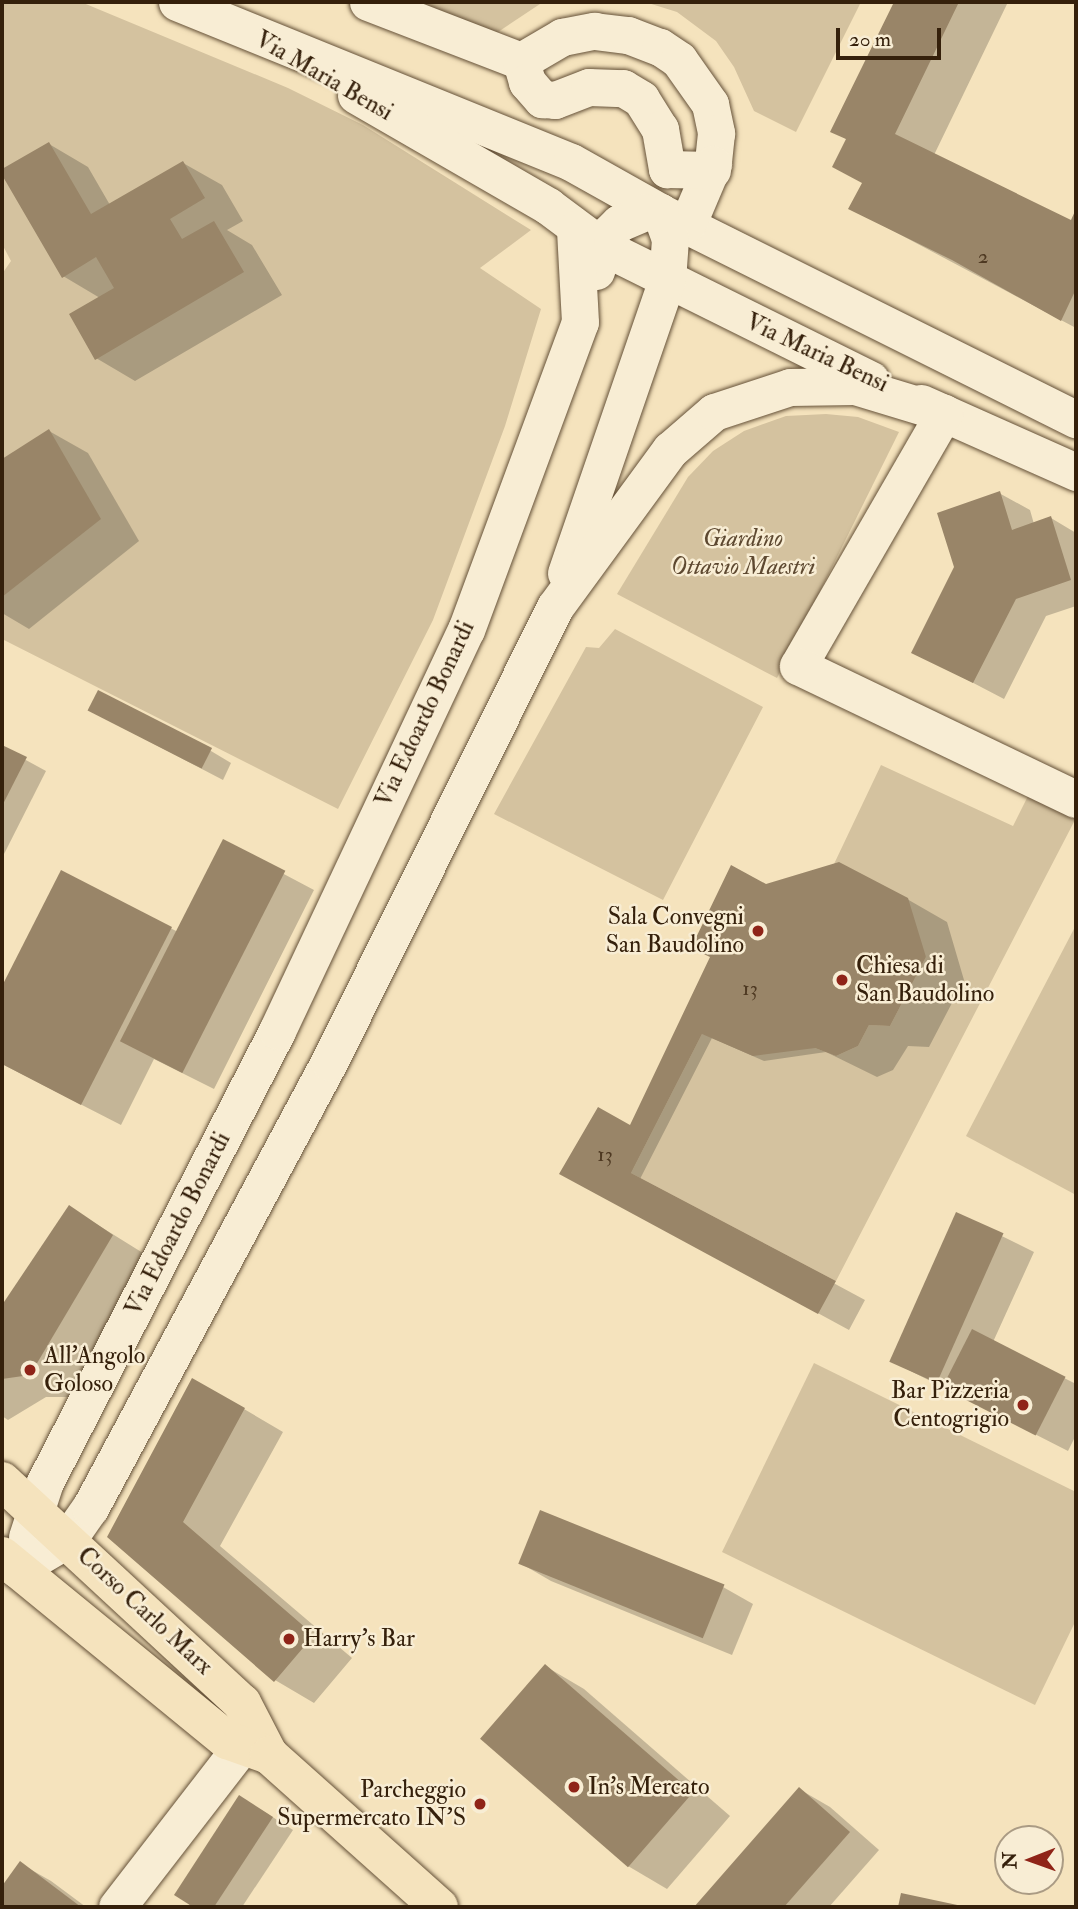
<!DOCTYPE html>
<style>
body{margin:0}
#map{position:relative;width:1078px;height:1909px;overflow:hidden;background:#f5e3bd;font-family:"IM FELL Double Pica",serif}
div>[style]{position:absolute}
.green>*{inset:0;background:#d4c29f}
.shadow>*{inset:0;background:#0003}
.building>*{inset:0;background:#998568;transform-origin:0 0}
.roads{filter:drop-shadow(0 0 2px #655138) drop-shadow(0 0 2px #655138)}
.minor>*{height:37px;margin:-18.5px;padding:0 18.5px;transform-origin:18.5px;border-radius:18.5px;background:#f8edd4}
.major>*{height:38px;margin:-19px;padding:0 19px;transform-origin:19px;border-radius:19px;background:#f5e3bd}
.dots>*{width:19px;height:19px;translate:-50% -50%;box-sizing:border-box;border:4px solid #f8edd4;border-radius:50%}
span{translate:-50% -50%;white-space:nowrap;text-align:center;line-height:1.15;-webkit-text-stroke:5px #f8edd4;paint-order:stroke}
.number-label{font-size:21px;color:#4e3922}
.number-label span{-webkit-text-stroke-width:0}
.street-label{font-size:24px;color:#35200b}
.park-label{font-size:24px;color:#5d4830;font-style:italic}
.poi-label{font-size:24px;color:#35200b}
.right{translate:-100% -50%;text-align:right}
.left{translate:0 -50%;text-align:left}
.frame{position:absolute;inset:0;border:4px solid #35200b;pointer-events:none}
.north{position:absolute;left:994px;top:1825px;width:70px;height:70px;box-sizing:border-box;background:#f8edd4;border:2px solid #aa9b84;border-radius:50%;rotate:269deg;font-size:19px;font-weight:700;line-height:28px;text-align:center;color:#35200b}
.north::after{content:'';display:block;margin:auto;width:24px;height:32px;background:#8f2418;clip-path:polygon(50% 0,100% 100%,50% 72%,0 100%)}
.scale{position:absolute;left:836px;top:28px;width:105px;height:32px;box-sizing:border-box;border:4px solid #35200b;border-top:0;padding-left:9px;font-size:21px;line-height:24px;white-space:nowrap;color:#35200b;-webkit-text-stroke:5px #f8edd4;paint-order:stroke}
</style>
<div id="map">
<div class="green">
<div style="clip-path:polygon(2px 2px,81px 2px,288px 88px,363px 125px,531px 230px,480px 268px,541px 309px,505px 426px,433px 620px,338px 809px,2px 639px,2px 274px,11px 261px,2px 244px)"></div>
<div style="clip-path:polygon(394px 2px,543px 2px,489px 38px)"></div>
<div style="clip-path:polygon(645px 2px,861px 2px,796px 132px,754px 111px,734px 67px,716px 41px,677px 12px)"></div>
<div style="clip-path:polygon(826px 414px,858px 417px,899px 432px,777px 678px,617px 594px,688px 477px,713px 451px,744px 431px,786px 416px)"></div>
<div style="clip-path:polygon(615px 629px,763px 707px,663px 900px,494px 814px,586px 647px,599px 648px)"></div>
<div style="clip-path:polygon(881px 765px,1013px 826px,1033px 786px,1076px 807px,1076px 818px,836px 1281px,631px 1173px,702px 1034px,815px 1048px,836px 1056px,858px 1046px,869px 1025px,890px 1026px,926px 957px,834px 864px)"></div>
<div style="clip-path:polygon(1076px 925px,1076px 1195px,966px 1136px)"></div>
<div style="clip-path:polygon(814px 1363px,1076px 1492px,1076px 1620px,1035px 1705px,722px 1552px)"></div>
</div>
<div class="shadow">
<div style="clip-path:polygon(896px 2px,1008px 2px,934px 155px,1072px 222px,1076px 213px,1076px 328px,850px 208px,863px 183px,848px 140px,832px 131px)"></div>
<div style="clip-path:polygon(49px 144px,88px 167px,110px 205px,183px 163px,222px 185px,243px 221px,227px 230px,252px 245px,282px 295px,135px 381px,96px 358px,100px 298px,63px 276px,2px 171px)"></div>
<div style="clip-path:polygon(49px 431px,88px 453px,139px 541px,29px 629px,2px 613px,2px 461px)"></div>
<div style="clip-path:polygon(999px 493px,1030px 510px,1034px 524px,1051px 518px,1076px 533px,1076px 606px,1046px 616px,1004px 699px,914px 652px)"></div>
<div style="clip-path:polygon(110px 721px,211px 751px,231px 763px,223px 780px)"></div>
<div style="clip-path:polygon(2px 747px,46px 771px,2px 858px)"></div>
<div style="clip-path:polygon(223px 842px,314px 890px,214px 1089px,154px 1059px,121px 1125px,2px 1064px,2px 990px,62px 872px,178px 932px)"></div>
<div style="clip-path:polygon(766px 886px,907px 899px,947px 922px,964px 980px,929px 1047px,908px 1046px,893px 1070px,877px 1077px,826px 1052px,764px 1061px,712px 1038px,640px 1179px,865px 1300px,849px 1330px,562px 1174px,630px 1127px)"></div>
<div style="clip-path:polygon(69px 1207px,151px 1258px,70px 1397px,46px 1397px,8px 1420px,2px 1416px,2px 1309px)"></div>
<div style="clip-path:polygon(957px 1214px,1034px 1252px,993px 1342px,1076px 1384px,1076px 1435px,1068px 1451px,891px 1361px)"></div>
<div style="clip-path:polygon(244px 1409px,283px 1432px,220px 1546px,352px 1658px,314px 1703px,275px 1680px,109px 1537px)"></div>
<div style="clip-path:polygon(520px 1563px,723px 1587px,753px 1604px,732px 1655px,551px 1581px)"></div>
<div style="clip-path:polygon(545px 1666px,584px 1689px,730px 1816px,667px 1889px,628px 1866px,483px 1739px)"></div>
<div style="clip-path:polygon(799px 1789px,830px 1807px,879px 1850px,829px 1907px,696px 1907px)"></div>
<div style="clip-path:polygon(260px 1809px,293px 1830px,242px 1907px,196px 1907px,177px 1895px)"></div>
<div style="clip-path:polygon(21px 1864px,51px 1881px,86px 1907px,2px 1907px,2px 1889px)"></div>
</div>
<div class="building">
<div style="clip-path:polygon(894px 2px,959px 2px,895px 134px,1071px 220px,1076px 209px,1076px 289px,1061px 321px,952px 260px,848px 209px,862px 183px,832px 167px,846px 139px,830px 132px)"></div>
<div style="clip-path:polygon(49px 142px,91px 214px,183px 161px,205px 198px,170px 219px,182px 239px,214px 221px,244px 272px,95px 360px,69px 314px,114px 288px,96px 257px,62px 278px,2px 175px,2px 169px)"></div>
<div style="clip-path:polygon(49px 429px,101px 519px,2px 597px,2px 459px)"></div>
<div style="clip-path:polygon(1000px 491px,1012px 530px,1051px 516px,1071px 580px,1016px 599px,973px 683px,911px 653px,954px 567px,937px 513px)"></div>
<div style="left:98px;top:690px;width:128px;height:23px;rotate:27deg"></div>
<div style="clip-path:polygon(2px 745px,27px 757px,2px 806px)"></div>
<div style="left:223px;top:839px;width:70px;height:227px;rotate:27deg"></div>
<div style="clip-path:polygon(839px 862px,908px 898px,926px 957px,890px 1026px,869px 1025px,858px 1046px,836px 1056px,815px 1048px,753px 1056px,702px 1034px,631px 1173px,836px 1281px,818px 1314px,559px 1174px,598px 1107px,630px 1125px,710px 957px,691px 948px,731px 865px,766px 884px)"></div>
<div style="clip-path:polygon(61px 870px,172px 927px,81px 1105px,2px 1064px,2px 986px)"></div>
<div style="clip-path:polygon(69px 1205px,113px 1235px,30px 1375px,2px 1379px,2px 1305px)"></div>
<div style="left:956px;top:1212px;width:52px;height:164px;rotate:24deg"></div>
<div style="left:972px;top:1329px;width:105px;height:66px;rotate:27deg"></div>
<div style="clip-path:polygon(192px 1378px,245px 1408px,183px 1522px,314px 1635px,274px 1682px,107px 1537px)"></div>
<div style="left:540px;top:1510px;width:199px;height:58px;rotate:22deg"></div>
<div style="left:545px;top:1664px;width:196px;height:99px;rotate:41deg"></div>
<div style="clip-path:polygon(799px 1787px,850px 1832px,784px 1907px,694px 1907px)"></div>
<div style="clip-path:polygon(239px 1795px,273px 1817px,214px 1907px,193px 1907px,174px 1895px)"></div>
<div style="clip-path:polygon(20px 1861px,81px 1907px,2px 1907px,2px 1886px)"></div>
<div style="clip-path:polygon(901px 1893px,962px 1906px,962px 1907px,898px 1907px)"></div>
</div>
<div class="roads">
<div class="minor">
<div style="left:177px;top:2px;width:425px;rotate:22.1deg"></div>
<div style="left:571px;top:162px;width:102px;rotate:29.3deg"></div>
<div style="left:660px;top:212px;width:465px;rotate:26.5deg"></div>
<div style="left:368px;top:2px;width:164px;rotate:21.1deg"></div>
<div style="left:521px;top:61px;width:48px;rotate:-30.3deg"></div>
<div style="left:562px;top:37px;width:33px;rotate:-11deg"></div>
<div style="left:594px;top:31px;width:34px;rotate:7deg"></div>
<div style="left:628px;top:35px;width:34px;rotate:21deg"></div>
<div style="left:660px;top:47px;width:23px;rotate:34deg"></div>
<div style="left:679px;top:60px;width:54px;rotate:54.8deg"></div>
<div style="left:710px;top:104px;width:30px;rotate:78deg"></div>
<div style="left:716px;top:133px;width:31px;rotate:96deg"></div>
<div style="left:713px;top:164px;width:64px;rotate:113deg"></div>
<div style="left:521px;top:61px;width:22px;rotate:74deg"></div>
<div style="left:527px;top:82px;width:23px;rotate:49deg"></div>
<div style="left:542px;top:99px;width:13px;rotate:4deg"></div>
<div style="left:555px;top:100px;width:36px;rotate:-21deg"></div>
<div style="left:589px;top:87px;width:34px;rotate:2deg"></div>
<div style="left:623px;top:88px;width:21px;rotate:31deg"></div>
<div style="left:641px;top:99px;width:36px;rotate:58deg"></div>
<div style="left:660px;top:129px;width:41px;rotate:80.1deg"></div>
<div style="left:667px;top:169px;width:45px;rotate:1.3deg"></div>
<div style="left:356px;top:95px;width:222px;rotate:30deg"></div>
<div style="left:548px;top:206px;width:69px;rotate:36.7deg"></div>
<div style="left:603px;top:247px;width:299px;rotate:26.4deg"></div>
<div style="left:921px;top:403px;width:170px;rotate:24deg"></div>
<div style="left:944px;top:413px;width:292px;rotate:120deg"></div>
<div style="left:798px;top:666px;width:308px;rotate:25.6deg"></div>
<div style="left:566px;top:573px;width:310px;rotate:-71deg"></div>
<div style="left:667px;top:280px;width:41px;rotate:-85.8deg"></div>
<div style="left:670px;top:239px;width:29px;rotate:-110deg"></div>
<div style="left:660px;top:212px;width:15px;rotate:180deg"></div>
<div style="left:645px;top:212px;width:28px;rotate:157deg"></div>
<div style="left:619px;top:223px;width:16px;rotate:135deg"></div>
<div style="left:608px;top:234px;width:39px;rotate:108deg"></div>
<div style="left:27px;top:1537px;width:58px;rotate:-71.9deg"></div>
<div style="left:45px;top:1482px;width:507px;rotate:-62.78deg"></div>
<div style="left:277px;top:1031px;width:443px;rotate:-64.8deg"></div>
<div style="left:466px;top:630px;width:328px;rotate:-69.7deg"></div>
<div style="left:580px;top:322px;width:93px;rotate:-93.1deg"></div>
<div style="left:17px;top:1569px;width:59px;rotate:-30.5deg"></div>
<div style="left:68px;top:1539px;width:38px;rotate:-55deg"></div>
<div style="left:90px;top:1508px;width:506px;rotate:-61.81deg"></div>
<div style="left:329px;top:1062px;width:508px;rotate:-63.59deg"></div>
<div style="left:555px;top:607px;width:195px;rotate:-53.8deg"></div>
<div style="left:670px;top:450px;width:58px;rotate:-40.8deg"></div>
<div style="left:714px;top:412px;width:80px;rotate:-18.2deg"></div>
<div style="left:790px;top:387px;width:65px;rotate:-0.9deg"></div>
<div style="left:855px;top:386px;width:93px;rotate:16.9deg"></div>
<div style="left:117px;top:1907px;width:201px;rotate:-52.3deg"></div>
</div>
<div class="major">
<div style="left:2px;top:1481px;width:327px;rotate:42.8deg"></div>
<div style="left:242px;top:1703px;width:59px;rotate:62.6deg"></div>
<div style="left:2px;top:1556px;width:291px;rotate:39.3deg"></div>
<div style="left:227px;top:1740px;width:45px;rotate:19.7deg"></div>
<div style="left:269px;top:1755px;width:228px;rotate:41.8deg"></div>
</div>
</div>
<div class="dots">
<div style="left:758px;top:931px;background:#8f2418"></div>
<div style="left:842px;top:980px;background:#8f2418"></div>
<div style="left:30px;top:1370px;background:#8f2418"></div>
<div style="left:1023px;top:1405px;background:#8f2418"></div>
<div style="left:289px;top:1639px;background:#8f2418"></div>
<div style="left:574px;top:1787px;background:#8f2418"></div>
<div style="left:480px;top:1804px;background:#8f2418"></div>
</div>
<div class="number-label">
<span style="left:983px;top:257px">2</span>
<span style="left:750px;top:989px">13</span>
<span style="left:605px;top:1155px">13</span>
</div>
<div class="street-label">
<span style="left:324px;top:76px;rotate:30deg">Via Maria Bensi</span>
<span style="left:817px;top:353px;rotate:25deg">Via Maria Bensi</span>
<span style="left:425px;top:714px;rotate:-65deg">Via Edoardo Bonardi</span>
<span style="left:178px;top:1224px;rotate:-63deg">Via Edoardo Bonardi</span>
<span style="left:145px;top:1611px;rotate:43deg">Corso Carlo Marx</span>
</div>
<div class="park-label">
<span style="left:743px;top:553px">Giardino<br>Ottavio Maestri</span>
</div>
<div class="poi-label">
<span class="right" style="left:744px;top:931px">Sala Convegni<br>San Baudolino</span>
<span class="left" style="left:856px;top:980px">Chiesa di<br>San Baudolino</span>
<span class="left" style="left:44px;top:1370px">All'Angolo<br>Goloso</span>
<span class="right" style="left:1009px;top:1405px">Bar Pizzeria<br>Centogrigio</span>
<span class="left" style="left:303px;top:1639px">Harry's Bar</span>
<span class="left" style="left:588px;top:1787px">In's Mercato</span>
<span class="right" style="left:466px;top:1804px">Parcheggio<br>Supermercato IN'S</span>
</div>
<div class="frame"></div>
<div class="north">N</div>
<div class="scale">20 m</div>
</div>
